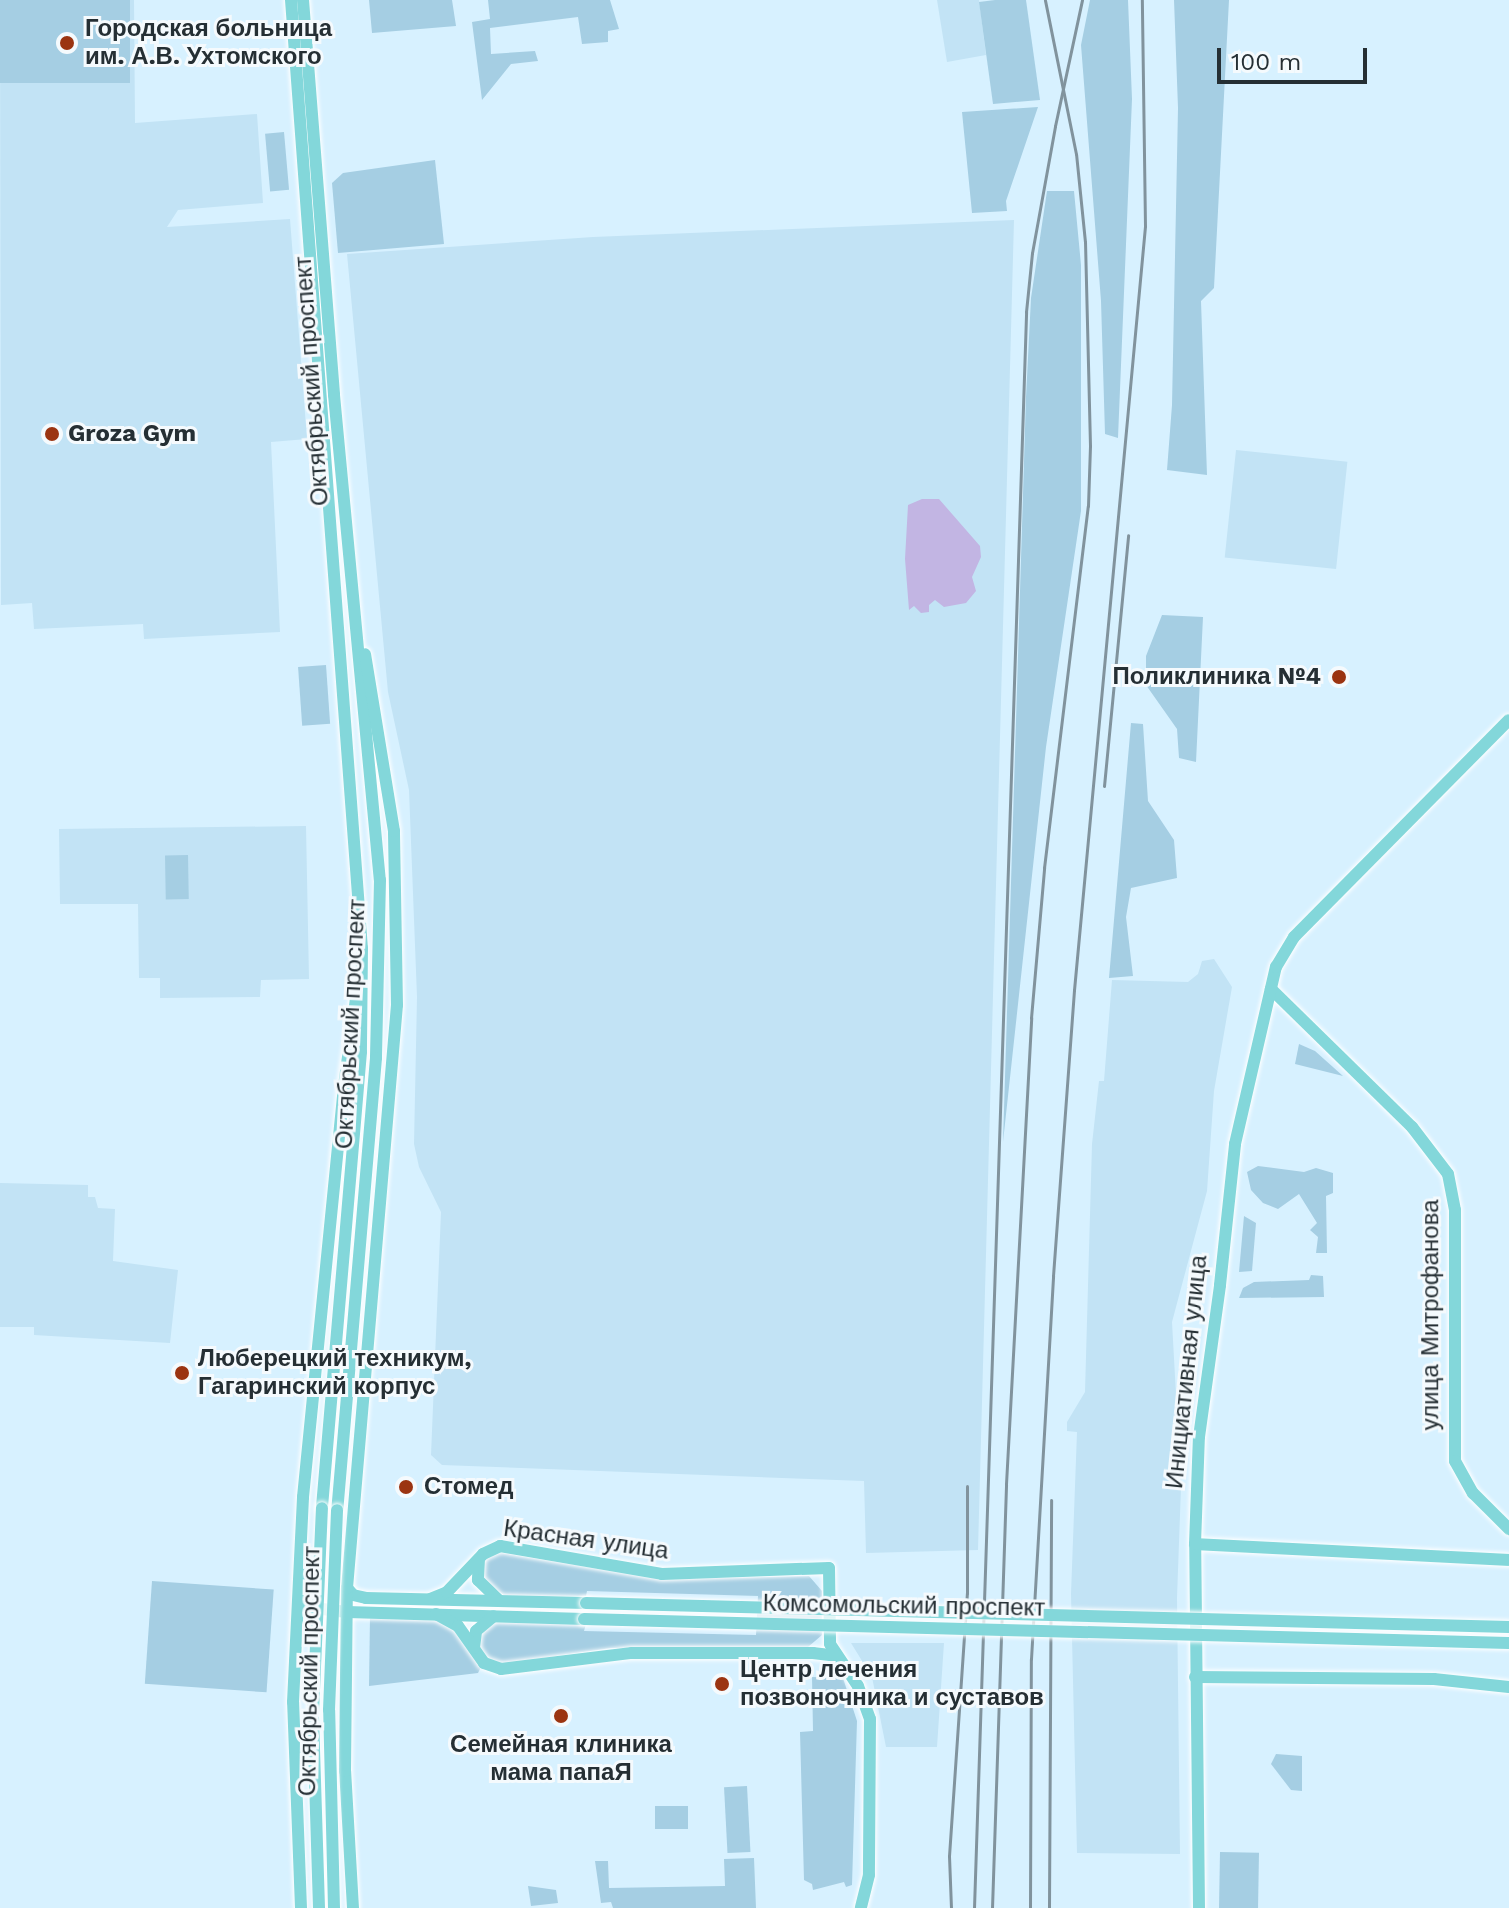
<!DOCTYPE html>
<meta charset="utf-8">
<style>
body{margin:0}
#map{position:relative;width:1509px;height:1908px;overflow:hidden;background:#d7f1ff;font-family:"Work Sans",sans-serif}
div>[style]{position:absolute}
.built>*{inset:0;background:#c2e3f5;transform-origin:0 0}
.green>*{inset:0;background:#a5cee3;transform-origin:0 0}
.water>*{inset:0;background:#c2b5e3}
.roads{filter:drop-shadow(0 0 2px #fff) drop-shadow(0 0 2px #fff)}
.major>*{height:12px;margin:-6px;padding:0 6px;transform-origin:6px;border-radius:6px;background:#83d7da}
.rail>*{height:3px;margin:-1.5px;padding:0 1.5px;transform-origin:1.5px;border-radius:1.5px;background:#81939d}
.bridges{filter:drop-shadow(0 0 2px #fff) drop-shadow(0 0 2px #fff)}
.major-bridge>*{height:12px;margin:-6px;padding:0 6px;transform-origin:6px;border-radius:6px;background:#83d7da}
.dots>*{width:22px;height:22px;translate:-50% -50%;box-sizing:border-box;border:4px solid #f5fafd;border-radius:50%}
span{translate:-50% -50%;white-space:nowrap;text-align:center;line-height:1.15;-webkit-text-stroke:6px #f5fafd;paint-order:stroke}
.poi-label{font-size:24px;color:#252f34;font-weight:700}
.left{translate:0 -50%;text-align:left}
.right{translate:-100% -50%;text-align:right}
.street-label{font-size:24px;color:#252f34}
.scale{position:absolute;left:1217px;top:48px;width:150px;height:36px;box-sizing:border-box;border:4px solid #252f34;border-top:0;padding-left:10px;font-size:24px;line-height:28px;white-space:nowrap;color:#252f34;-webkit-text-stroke:6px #f5fafd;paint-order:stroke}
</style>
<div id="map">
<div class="built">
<div style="clip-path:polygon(0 0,134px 0,135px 123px,257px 114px,263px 203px,178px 210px,167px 227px,290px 219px,307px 439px,271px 442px,280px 632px,144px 639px,143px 624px,34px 629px,32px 603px,1px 605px)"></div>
<div style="clip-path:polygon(937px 0,979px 0,986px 55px,947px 62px)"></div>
<div style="clip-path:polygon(1014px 220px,978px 1550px,866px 1553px,864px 1481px,442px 1465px,431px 1455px,441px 1212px,419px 1167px,414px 1144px,417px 997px,409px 790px,388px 692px,347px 254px,593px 237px)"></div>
<div style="left:1236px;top:450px;width:112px;height:108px;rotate:6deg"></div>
<div style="clip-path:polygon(306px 826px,309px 979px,261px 980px,260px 997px,160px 998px,160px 978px,139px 978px,138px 904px,60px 904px,59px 829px)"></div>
<div style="clip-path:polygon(1214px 959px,1232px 987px,1214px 1091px,1207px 1191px,1172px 1322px,1178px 1431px,1183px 1432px,1177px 1598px,1180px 1854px,1077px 1853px,1071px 1594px,1077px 1432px,1067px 1431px,1067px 1422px,1085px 1392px,1092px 1144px,1099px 1081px,1104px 1081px,1112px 980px,1188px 982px,1198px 974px,1202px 961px)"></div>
<div style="clip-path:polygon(0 1183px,88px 1185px,88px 1197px,95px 1197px,98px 1208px,115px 1209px,113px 1261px,178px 1270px,170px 1343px,34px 1335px,34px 1327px,0 1327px)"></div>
<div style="clip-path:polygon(851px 1643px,944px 1643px,937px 1747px,886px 1747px,872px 1677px)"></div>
</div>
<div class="green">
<div style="left:0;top:0;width:130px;height:83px"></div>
<div style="clip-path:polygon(369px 0,452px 0,456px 26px,372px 33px)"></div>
<div style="clip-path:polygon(488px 0,610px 0,619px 29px,608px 31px,608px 42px,582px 44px,578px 17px,490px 28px,491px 54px,535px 51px,538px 61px,511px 64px,482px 100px,472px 22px,490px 19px)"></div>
<div style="clip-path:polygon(995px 0,1026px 0,1040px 100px,993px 104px,979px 2px)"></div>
<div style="clip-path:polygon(1090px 0,1128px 0,1132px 99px,1118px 438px,1105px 434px,1101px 301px,1081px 45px)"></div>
<div style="clip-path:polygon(1174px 0,1229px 0,1214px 288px,1201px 301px,1207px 475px,1167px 470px,1172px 405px,1178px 108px)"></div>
<div style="clip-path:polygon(1038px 107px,1006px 201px,1007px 211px,972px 213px,962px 112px)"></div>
<div style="left:284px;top:132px;width:58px;height:19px;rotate:85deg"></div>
<div style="clip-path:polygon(435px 160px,444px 244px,338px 253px,332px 183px,343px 173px)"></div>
<div style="clip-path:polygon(1047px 191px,1074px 191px,1081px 265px,1081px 511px,1046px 747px,1003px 1142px,1026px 397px,1031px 298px)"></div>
<div style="clip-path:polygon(1162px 615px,1203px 617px,1196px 762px,1179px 758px,1177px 729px,1146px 685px,1146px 656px)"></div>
<div style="left:326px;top:665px;width:59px;height:28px;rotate:86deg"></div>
<div style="clip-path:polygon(1131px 723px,1143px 724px,1148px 801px,1174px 840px,1177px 878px,1131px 888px,1126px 917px,1133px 976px,1109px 978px)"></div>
<div style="left:188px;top:855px;width:44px;height:23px;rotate:89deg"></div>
<div style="clip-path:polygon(1299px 1044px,1315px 1051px,1343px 1076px,1295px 1064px)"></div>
<div style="clip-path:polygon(1258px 1166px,1304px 1172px,1316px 1168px,1333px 1173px,1333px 1193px,1326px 1196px,1327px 1253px,1316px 1253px,1318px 1237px,1310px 1230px,1317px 1223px,1299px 1194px,1278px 1209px,1263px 1203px,1251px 1190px,1247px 1172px)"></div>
<div style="clip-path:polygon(1244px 1216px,1256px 1223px,1252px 1271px,1239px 1272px)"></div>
<div style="clip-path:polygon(1311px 1275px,1323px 1276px,1324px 1297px,1239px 1298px,1243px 1288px,1254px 1282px,1309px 1280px)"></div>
<div style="clip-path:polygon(496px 1552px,662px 1579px,809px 1576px,822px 1591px,822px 1635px,808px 1647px,611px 1648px,501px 1664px,488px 1659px,480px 1649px,481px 1634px,493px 1622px,586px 1624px,584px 1631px,756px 1635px,758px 1596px,587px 1591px,586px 1596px,505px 1596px,482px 1579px,484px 1560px)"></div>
<div style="left:152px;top:1581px;width:122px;height:103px;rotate:4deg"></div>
<div style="clip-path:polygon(370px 1617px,443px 1621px,461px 1636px,481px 1667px,478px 1673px,369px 1686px)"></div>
<div style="clip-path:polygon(812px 1677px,843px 1678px,857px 1721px,852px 1885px,846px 1887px,844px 1882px,813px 1890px,812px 1884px,804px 1880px,800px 1732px,813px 1731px)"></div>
<div style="clip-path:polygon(1276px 1754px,1302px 1756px,1302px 1791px,1291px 1790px,1271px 1764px)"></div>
<div style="left:747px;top:1786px;width:66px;height:23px;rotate:87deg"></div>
<div style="left:655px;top:1806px;width:33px;height:23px"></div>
<div style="left:1220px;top:1852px;width:39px;height:56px;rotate:1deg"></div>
<div style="clip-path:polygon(754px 1858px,756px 1908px,613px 1908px,611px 1902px,601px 1903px,595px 1861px,608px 1861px,609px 1888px,725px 1886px,724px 1859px)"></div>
<div style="clip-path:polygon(528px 1886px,556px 1890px,558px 1903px,531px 1906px)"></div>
</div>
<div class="water">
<div style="clip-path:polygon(922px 499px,939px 499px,980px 546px,981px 557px,972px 577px,976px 591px,966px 603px,944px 607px,935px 600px,929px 605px,929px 612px,921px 613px,914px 606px,909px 610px,905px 559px,908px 505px)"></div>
</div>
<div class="roads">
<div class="major">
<div style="left:291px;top:0;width:951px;rotate:85.72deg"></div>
<div style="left:362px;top:948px;width:104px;rotate:90.6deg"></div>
<div style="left:361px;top:1052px;width:458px;rotate:94.9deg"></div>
<div style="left:303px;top:0;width:396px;rotate:85.5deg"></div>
<div style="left:334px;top:395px;width:487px;rotate:84.6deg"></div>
<div style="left:380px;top:880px;width:178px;rotate:91.3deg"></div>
<div style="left:376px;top:1058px;width:454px;rotate:94.9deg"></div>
<div style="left:1271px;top:989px;width:197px;rotate:44.4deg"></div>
<div style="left:1412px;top:1127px;width:59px;rotate:52.5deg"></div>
<div style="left:1448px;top:1174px;width:37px;rotate:79deg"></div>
<div style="left:1455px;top:1210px;width:251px;rotate:90deg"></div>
<div style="left:1455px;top:1461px;width:37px;rotate:61deg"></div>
<div style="left:1473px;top:1493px;width:51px;rotate:45deg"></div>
<div style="left:1195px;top:1544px;width:314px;rotate:2.9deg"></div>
<div style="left:479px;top:1559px;width:21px;rotate:93deg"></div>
<div style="left:478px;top:1580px;width:28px;rotate:44deg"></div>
<div style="left:347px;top:1588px;width:9px;rotate:49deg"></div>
<div style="left:353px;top:1595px;width:13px;rotate:13deg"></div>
<div style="left:366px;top:1598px;width:220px;rotate:1.3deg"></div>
<div style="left:430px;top:1599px;width:18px;rotate:-22deg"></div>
<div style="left:447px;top:1592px;width:52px;rotate:-46.5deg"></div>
<div style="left:483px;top:1554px;width:19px;rotate:-25deg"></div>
<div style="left:500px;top:1546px;width:164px;rotate:9.8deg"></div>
<div style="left:662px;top:1574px;width:167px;rotate:-2.1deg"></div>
<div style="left:829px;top:1568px;width:76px;rotate:89.2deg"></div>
<div style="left:830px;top:1644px;width:50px;rotate:56.3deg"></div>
<div style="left:858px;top:1686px;width:35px;rotate:70deg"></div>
<div style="left:870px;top:1719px;width:156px;rotate:90.4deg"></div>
<div style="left:869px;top:1875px;width:34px;rotate:104deg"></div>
<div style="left:298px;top:1606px;width:49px;rotate:7deg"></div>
<div style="left:347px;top:1612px;width:237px;rotate:1.7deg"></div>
<div style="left:436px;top:1614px;width:25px;rotate:29deg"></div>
<div style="left:458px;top:1626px;width:45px;rotate:54.9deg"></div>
<div style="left:484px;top:1663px;width:18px;rotate:19deg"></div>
<div style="left:501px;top:1669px;width:132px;rotate:-7deg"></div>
<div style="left:632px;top:1653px;width:181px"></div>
<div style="left:813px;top:1653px;width:23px;rotate:7deg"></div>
<div style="left:474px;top:1648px;width:17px;rotate:-83deg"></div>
<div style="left:476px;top:1631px;width:23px;rotate:-40deg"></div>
<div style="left:1195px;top:1677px;width:239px;rotate:0.5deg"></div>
<div style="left:1434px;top:1679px;width:75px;rotate:6.1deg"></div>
<div style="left:301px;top:1908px;width:206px;rotate:-92.2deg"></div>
<div style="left:293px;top:1702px;width:205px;rotate:-87.2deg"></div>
<div style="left:303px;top:1497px;width:406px;rotate:-84.3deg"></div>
<div style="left:343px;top:1093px;width:103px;rotate:-82.2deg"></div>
<div style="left:353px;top:1908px;width:137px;rotate:-93.3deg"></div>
<div style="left:345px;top:1771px;width:183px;rotate:-89.4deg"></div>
<div style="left:347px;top:1588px;width:585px;rotate:-85.1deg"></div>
<div style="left:397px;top:1005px;width:174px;rotate:-91deg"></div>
<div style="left:394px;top:831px;width:179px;rotate:-99.3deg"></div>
<div style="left:1199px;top:1908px;width:364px;rotate:-90.6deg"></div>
<div style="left:1195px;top:1544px;width:107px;rotate:-87.9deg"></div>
<div style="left:1199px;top:1437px;width:153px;rotate:-82.1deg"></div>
<div style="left:1220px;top:1285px;width:142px;rotate:-83.9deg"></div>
<div style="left:1235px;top:1144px;width:182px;rotate:-77deg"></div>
<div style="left:1276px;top:967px;width:35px;rotate:-59deg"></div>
<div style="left:1294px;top:937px;width:305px;rotate:-45.3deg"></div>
</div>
</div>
<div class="rail">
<div style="left:1104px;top:786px;width:252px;rotate:-84.5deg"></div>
<div style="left:951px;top:1908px;width:52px;rotate:-92.2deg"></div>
<div style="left:949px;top:1856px;width:264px;rotate:-86.1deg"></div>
<div style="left:967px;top:1593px;width:107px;rotate:-90deg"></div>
<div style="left:974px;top:1908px;width:1597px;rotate:-88.13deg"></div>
<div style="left:1026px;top:312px;width:59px;rotate:-84.2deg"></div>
<div style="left:1032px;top:253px;width:129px;rotate:-79.7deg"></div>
<div style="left:1055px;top:126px;width:129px;rotate:-77.9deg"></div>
<div style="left:992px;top:1908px;width:424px;rotate:-88.1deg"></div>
<div style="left:1006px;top:1484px;width:467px;rotate:-86.9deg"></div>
<div style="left:1031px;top:1018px;width:151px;rotate:-85deg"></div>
<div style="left:1044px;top:868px;width:365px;rotate:-83.1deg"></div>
<div style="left:1088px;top:506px;width:60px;rotate:-88.1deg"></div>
<div style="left:1090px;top:446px;width:204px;rotate:-91.4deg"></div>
<div style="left:1085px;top:242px;width:88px;rotate:-95.8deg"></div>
<div style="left:1076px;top:154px;width:157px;rotate:-101.4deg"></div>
<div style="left:1030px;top:1908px;width:249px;rotate:-89.8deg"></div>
<div style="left:1031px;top:1659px;width:384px;rotate:-86.7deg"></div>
<div style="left:1053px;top:1276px;width:287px;rotate:-85.8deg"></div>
<div style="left:1074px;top:990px;width:767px;rotate:-84.69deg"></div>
<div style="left:1145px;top:226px;width:226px;rotate:-90.8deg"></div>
<div style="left:1049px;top:1908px;width:408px;rotate:-89.7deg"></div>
</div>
<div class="bridges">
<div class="major-bridge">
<div style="left:586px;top:1603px;width:923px;rotate:1.49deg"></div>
<div style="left:584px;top:1619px;width:925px;rotate:1.49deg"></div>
<div style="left:319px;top:1908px;width:195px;rotate:-91.8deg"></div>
<div style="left:313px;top:1713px;width:205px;rotate:-87.5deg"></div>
<div style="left:334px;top:1908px;width:198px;rotate:-91.4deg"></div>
<div style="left:329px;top:1710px;width:200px;rotate:-87.7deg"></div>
</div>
</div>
<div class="dots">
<div style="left:67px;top:43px;background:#9b3411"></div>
<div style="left:52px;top:434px;background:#9b3411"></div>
<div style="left:1339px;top:677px;background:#9b3411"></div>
<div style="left:182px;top:1373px;background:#9b3411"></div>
<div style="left:406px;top:1487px;background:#9b3411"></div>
<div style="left:722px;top:1684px;background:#9b3411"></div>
<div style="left:561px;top:1716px;background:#9b3411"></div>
</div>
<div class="poi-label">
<span class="left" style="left:85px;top:43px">Городская больница<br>им. А.В. Ухтомского</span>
<span class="left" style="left:68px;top:434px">Groza Gym</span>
<span class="right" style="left:1321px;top:677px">Поликлиника №4</span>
<span class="left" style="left:198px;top:1373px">Люберецкий техникум,<br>Гагаринский корпус</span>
<span class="left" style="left:424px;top:1487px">Стомед</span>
<span class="left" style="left:740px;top:1684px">Центр лечения<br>позвоночника и суставов</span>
<span style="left:561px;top:1759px">Семейная клиника<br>мама папаЯ</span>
</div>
<div class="street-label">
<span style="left:312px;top:381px;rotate:-94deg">Октябрьский проспект</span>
<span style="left:351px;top:1024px;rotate:-87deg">Октябрьский проспект</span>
<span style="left:1431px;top:1315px;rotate:-90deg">улица Митрофанова</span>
<span style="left:1187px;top:1372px;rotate:-84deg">Инициативная улица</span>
<span style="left:586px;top:1540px;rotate:8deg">Красная улица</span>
<span style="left:904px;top:1606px;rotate:1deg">Комсомольский проспект</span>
<span style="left:310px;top:1671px;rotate:-89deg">Октябрьский проспект</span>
</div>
<div class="scale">100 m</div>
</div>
